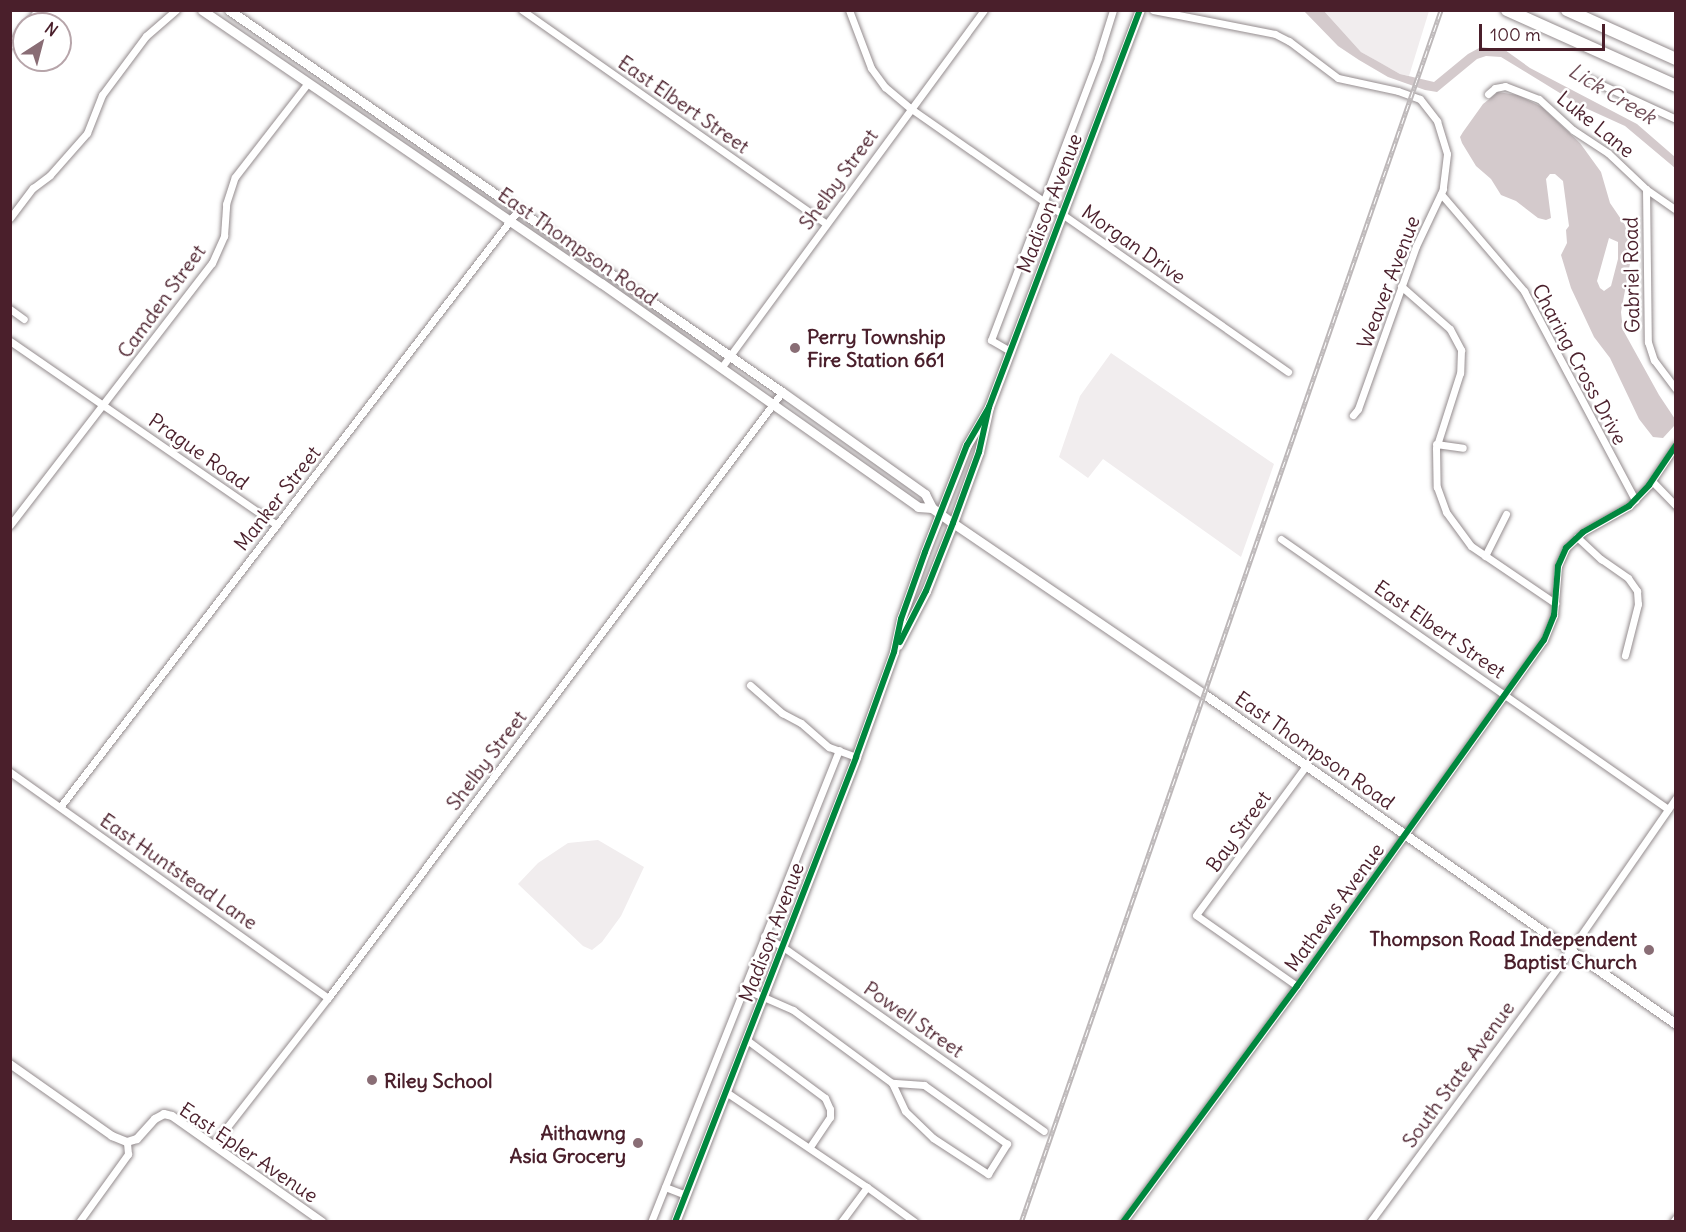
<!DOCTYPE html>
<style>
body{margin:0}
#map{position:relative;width:1686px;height:1232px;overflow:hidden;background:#fff;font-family:Delius,sans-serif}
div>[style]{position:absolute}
.built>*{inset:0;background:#f1edee}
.water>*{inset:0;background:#d4cacc}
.roads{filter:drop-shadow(0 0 2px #948c8e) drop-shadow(0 0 2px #948c8e)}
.minor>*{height:7px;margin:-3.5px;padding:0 3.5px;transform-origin:3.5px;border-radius:3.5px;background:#fff}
.tertiary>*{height:8px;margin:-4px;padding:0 4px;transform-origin:4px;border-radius:4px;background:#fff}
.secondary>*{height:9px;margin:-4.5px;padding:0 4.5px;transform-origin:4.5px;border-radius:4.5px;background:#fff}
.motorway>*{height:12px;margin:-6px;padding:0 6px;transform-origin:6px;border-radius:6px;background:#fff}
.rail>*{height:4.5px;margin-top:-2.25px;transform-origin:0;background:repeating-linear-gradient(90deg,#fff 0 7px,#bdb8b9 0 14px);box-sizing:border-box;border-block:2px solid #bdb8b9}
.cycleway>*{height:6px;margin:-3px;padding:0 3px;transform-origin:3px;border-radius:3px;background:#00873e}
.dots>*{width:16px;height:16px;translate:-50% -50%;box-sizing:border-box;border:3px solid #fff;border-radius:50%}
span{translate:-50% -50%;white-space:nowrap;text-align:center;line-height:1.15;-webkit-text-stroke:5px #fff;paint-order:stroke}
.street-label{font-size:20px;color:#4a1f2b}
.poi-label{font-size:20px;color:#4a1f2b;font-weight:700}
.left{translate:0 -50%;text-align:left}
.right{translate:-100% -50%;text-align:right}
.water-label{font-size:21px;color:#74535c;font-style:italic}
.frame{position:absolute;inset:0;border:12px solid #4a1f2b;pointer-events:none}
.north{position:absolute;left:12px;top:12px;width:60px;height:60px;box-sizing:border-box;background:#fff;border:2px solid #b7a5aa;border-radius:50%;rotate:36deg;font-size:16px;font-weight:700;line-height:24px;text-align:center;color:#4a1f2b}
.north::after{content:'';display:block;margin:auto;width:21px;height:27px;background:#896d75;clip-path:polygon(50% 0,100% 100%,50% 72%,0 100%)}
.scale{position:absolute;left:1479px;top:24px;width:126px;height:27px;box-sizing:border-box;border:3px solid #4a1f2b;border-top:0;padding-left:8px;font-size:18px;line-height:21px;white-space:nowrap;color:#4a1f2b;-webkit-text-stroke:4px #fff;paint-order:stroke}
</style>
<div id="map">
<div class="built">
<div style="clip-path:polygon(1324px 11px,1429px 11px,1409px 76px,1400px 74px,1361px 52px)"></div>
<div style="clip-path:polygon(1111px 353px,1274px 464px,1241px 557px,1103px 459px,1088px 478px,1059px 457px,1080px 396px)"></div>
<div style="clip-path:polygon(598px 840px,644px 867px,621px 916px,602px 942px,592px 950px,583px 946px,518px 884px,538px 863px,568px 843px)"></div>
</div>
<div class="water">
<div style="clip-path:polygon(1304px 11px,1324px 11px,1361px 52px,1379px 62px,1400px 74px,1434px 82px,1468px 54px,1481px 47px,1505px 50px,1530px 68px,1637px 124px,1675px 157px,1675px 168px,1625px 126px,1581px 106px,1501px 57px,1486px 56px,1477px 59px,1437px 92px,1425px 90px,1388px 77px,1359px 60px,1338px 46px)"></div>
<div style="clip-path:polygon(evenodd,1498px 92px,1518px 95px,1542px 107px,1580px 143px,1601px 172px,1610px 203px,1625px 225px,1632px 253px,1621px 312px,1623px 330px,1659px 395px,1675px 419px,1674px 426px,1663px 438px,1653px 437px,1639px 419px,1610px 358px,1594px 337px,1571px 288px,1561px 255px,1567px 243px,1566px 230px,1569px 226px,1563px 181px,1555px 174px,1550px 174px,1546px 179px,1551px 218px,1546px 220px,1538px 218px,1516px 201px,1501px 195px,1491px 179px,1476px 166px,1462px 143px,1460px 137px,1463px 132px,1483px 104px,1498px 92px,1609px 238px,1618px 242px,1618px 259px,1611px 286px,1604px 291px,1600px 288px,1597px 281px,1609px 238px)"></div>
</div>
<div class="roads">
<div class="minor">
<div style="left:522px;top:10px;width:372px;rotate:35.1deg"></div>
<div style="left:849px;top:10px;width:62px;rotate:69.2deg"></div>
<div style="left:871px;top:68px;width:24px;rotate:54deg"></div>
<div style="left:885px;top:87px;width:33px;rotate:40deg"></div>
<div style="left:910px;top:108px;width:461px;rotate:34.9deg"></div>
<div style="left:1153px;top:10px;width:124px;rotate:11.1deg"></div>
<div style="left:1275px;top:34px;width:16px;rotate:27deg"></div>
<div style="left:1289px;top:41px;width:61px;rotate:37.1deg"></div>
<div style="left:1338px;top:78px;width:61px;rotate:12.2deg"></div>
<div style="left:1398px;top:91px;width:23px;rotate:20deg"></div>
<div style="left:1420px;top:99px;width:28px;rotate:52deg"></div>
<div style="left:1437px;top:121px;width:34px;rotate:73deg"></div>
<div style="left:1447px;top:154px;width:35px;rotate:97deg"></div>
<div style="left:1443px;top:189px;width:63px;rotate:115.3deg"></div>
<div style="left:1416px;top:246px;width:173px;rotate:109.6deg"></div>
<div style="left:1358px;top:409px;width:8px;rotate:130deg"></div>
<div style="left:27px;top:24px;width:18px;rotate:-52deg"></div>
<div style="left:10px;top:45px;width:22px;rotate:-51deg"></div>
<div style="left:1587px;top:78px;width:98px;rotate:24.7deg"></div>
<div style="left:1488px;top:94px;width:9px;rotate:-41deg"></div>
<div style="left:1495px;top:88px;width:10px;rotate:-11deg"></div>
<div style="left:1505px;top:86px;width:36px;rotate:21deg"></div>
<div style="left:1539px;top:99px;width:46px;rotate:42.4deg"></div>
<div style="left:1573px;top:130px;width:42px;rotate:33.3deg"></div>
<div style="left:1608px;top:153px;width:52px;rotate:43.5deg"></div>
<div style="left:1646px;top:189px;width:37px;rotate:35deg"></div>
<div style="left:1646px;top:189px;width:153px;rotate:89.3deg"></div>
<div style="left:1648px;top:342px;width:19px;rotate:72deg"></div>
<div style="left:1654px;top:360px;width:36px;rotate:53deg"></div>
<div style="left:1441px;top:194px;width:128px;rotate:49.4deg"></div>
<div style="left:1524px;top:291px;width:237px;rotate:62deg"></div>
<div style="left:10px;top:218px;width:38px;rotate:-53deg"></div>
<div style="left:33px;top:188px;width:21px;rotate:-37deg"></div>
<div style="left:50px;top:175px;width:56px;rotate:-48.6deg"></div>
<div style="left:87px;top:133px;width:41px;rotate:-68.5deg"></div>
<div style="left:102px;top:95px;width:74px;rotate:-53.3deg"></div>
<div style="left:146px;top:36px;width:40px;rotate:-41deg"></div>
<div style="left:1401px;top:286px;width:65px;rotate:41.3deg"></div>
<div style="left:1450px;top:329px;width:24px;rotate:62deg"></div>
<div style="left:1461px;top:350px;width:23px;rotate:92deg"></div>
<div style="left:1460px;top:373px;width:79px;rotate:107.7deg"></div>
<div style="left:1436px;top:448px;width:39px;rotate:89deg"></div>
<div style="left:1437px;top:487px;width:27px;rotate:70deg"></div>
<div style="left:1446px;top:512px;width:42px;rotate:53.7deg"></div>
<div style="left:1471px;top:546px;width:102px;rotate:34.2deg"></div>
<div style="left:10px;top:309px;width:17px;rotate:36deg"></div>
<div style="left:10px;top:341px;width:324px;rotate:34.6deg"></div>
<div style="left:1010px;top:351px;width:22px;rotate:-150deg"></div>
<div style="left:991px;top:340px;width:302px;rotate:-69.2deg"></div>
<div style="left:1098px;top:58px;width:50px;rotate:-72.6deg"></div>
<div style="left:721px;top:368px;width:444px;rotate:-53.7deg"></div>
<div style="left:1436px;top:444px;width:27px;rotate:8deg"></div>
<div style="left:1652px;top:481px;width:35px;rotate:46deg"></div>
<div style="left:10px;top:525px;width:331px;rotate:-52.4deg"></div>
<div style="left:212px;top:263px;width:30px;rotate:-66deg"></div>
<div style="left:224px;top:236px;width:32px;rotate:-86deg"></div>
<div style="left:226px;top:204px;width:28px;rotate:-72deg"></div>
<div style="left:235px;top:177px;width:119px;rotate:-52.2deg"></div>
<div style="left:1577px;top:537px;width:33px;rotate:43deg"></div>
<div style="left:1601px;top:559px;width:33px;rotate:35deg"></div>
<div style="left:1628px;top:578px;width:16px;rotate:55deg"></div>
<div style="left:1637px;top:591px;width:13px;rotate:86deg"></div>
<div style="left:1638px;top:604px;width:53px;rotate:104.3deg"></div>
<div style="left:1281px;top:539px;width:472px;rotate:34.9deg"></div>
<div style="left:1485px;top:556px;width:47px;rotate:-63.4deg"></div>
<div style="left:750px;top:685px;width:43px;rotate:41.2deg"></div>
<div style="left:782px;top:713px;width:21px;rotate:28deg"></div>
<div style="left:801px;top:723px;width:37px;rotate:41deg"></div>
<div style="left:829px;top:747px;width:29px;rotate:20deg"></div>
<div style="left:10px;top:772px;width:390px;rotate:35.4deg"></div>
<div style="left:60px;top:807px;width:754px;rotate:-52.49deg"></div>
<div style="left:764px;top:936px;width:22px;rotate:30deg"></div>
<div style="left:783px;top:947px;width:319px;rotate:35.2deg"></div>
<div style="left:1297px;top:986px;width:123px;rotate:-144.9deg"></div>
<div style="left:1196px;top:915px;width:185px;rotate:-53.6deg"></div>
<div style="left:743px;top:988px;width:55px;rotate:23.7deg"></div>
<div style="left:793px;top:1010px;width:123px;rotate:36.4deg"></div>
<div style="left:892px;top:1083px;width:31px;rotate:65deg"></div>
<div style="left:905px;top:1111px;width:39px;rotate:44deg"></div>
<div style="left:933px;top:1138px;width:66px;rotate:33.2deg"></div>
<div style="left:988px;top:1174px;width:36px;rotate:-58deg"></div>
<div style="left:1007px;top:1144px;width:102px;rotate:-144.6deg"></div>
<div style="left:924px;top:1085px;width:32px;rotate:-176deg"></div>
<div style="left:747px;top:1040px;width:97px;rotate:36.6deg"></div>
<div style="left:825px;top:1098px;width:12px;rotate:66deg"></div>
<div style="left:830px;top:1109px;width:8px;rotate:90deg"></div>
<div style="left:830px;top:1117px;width:37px;rotate:124deg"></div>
<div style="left:726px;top:1092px;width:170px;rotate:34deg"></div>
<div style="left:867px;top:1187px;width:44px;rotate:126.6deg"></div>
<div style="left:213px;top:1145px;width:187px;rotate:-52deg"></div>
<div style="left:328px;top:998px;width:757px;rotate:-53.16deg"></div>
<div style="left:665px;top:1187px;width:22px;rotate:21deg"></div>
<div style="left:867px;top:1187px;width:59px;rotate:36.1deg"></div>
<div style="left:79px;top:1222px;width:84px;rotate:-54.2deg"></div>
<div style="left:128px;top:1154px;width:12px;rotate:-95deg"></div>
<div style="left:651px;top:1222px;width:508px;rotate:-68.28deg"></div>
<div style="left:1123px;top:1222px;width:293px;rotate:-53.6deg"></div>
<div style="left:1297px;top:986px;width:425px;rotate:-54.5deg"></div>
<div style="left:1544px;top:640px;width:27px;rotate:-68deg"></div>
<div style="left:1554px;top:615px;width:49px;rotate:-85.3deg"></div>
<div style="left:1558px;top:566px;width:20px;rotate:-66deg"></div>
<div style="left:1566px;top:548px;width:23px;rotate:-43deg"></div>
<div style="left:1583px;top:532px;width:53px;rotate:-29.5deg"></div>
<div style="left:1629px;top:506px;width:29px;rotate:-46deg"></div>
<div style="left:1649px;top:485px;width:48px;rotate:-56deg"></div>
<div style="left:1370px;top:1222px;width:337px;rotate:-53.6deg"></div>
<div style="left:1570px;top:951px;width:186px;rotate:-55.3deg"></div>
<div style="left:1673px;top:1222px;width:5px;rotate:-53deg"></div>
</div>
<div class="tertiary">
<div style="left:10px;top:1064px;width:125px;rotate:35.2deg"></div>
<div style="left:112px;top:1136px;width:16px;rotate:22deg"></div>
<div style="left:127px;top:1142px;width:10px;rotate:-17deg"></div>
<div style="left:137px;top:1139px;width:27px;rotate:-48deg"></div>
<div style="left:155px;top:1119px;width:10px;rotate:-29deg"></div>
<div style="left:164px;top:1114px;width:8px;rotate:14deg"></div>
<div style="left:172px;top:1116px;width:184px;rotate:35.2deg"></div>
</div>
<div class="secondary">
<div style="left:202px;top:10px;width:483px;rotate:34.4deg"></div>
<div style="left:601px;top:283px;width:388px;rotate:35.2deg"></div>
<div style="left:918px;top:507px;width:14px;rotate:4deg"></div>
<div style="left:229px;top:10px;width:672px;rotate:34.64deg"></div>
<div style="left:782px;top:392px;width:176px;rotate:35.5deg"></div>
<div style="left:925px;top:494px;width:16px;rotate:63deg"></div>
<div style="left:932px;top:508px;width:26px;rotate:36deg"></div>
<div style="left:953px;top:523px;width:304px;rotate:34.3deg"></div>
<div style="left:1204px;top:694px;width:576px;rotate:34.96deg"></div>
<div style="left:898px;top:645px;width:61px;rotate:-62.6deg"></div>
<div style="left:926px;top:591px;width:73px;rotate:-68.3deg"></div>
<div style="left:953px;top:523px;width:76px;rotate:-69.9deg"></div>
<div style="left:979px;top:452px;width:46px;rotate:-77.5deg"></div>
<div style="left:989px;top:407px;width:425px;rotate:-69.2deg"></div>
<div style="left:675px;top:1222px;width:499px;rotate:-68.7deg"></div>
<div style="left:856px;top:757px;width:112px;rotate:-70.1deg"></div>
<div style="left:894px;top:652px;width:34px;rotate:-78deg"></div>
<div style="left:901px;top:619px;width:71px;rotate:-70.3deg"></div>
<div style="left:925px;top:552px;width:115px;rotate:-68.6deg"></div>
<div style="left:967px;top:445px;width:44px;rotate:-59.9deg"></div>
</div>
<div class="motorway">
<div style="left:1507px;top:10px;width:185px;rotate:24.2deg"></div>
<div style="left:1567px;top:10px;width:120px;rotate:24.2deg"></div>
</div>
</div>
<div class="rail">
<div style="left:1021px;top:1222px;width:1283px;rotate:-70.89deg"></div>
</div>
<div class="cycleway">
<div style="left:900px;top:642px;width:57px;rotate:-63deg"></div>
<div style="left:926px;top:591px;width:73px;rotate:-68.3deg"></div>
<div style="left:953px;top:523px;width:76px;rotate:-69.9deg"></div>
<div style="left:979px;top:452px;width:46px;rotate:-77.5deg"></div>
<div style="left:989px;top:407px;width:425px;rotate:-69.2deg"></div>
<div style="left:675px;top:1222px;width:499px;rotate:-68.7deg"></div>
<div style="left:856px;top:757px;width:112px;rotate:-70.1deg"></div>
<div style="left:894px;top:652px;width:34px;rotate:-78deg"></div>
<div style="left:901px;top:619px;width:71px;rotate:-70.3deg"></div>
<div style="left:925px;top:552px;width:115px;rotate:-68.6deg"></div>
<div style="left:967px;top:445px;width:44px;rotate:-59.9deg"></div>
<div style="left:1123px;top:1222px;width:293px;rotate:-53.6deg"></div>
<div style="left:1297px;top:986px;width:425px;rotate:-54.5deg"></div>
<div style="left:1544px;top:640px;width:27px;rotate:-68deg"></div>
<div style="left:1554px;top:615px;width:49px;rotate:-85.3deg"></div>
<div style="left:1558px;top:566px;width:20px;rotate:-66deg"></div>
<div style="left:1566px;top:548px;width:23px;rotate:-43deg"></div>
<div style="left:1583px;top:532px;width:53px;rotate:-29.5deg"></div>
<div style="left:1629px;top:506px;width:29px;rotate:-46deg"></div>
<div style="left:1649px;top:485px;width:48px;rotate:-56deg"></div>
</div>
<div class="dots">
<div style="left:795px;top:348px;background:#896d75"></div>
<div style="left:1649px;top:950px;background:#896d75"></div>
<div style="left:372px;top:1080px;background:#896d75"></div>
<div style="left:638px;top:1143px;background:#896d75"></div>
</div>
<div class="street-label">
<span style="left:684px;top:104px;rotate:35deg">East Elbert Street</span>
<span style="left:1596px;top:124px;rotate:39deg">Luke Lane</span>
<span style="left:838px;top:179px;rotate:-54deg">Shelby Street</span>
<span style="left:1049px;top:203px;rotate:-69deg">Madison Avenue</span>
<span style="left:1134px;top:244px;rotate:35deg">Morgan Drive</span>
<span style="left:578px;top:246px;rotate:35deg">East Thompson Road</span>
<span style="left:1631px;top:275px;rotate:-91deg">Gabriel Road</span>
<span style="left:1388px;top:282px;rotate:-69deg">Weaver Avenue</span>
<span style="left:161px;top:301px;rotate:-54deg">Camden Street</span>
<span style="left:1580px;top:364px;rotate:62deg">Charing Cross Drive</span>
<span style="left:199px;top:451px;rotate:35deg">Prague Road</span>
<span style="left:277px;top:498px;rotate:-52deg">Manker Street</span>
<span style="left:1440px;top:629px;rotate:35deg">East Elbert Street</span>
<span style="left:1315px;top:750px;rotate:35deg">East Thompson Road</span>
<span style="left:486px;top:760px;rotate:-53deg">Shelby Street</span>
<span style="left:1238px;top:831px;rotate:-54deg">Bay Street</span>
<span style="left:179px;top:871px;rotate:35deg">East Huntstead Lane</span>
<span style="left:1334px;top:907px;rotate:-54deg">Mathews Avenue</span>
<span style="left:771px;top:932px;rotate:-69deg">Madison Avenue</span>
<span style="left:914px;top:1019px;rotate:35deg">Powell Street</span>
<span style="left:1458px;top:1074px;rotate:-54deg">South State Avenue</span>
<span style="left:249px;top:1152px;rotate:34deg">East Epler Avenue</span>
</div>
<div class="poi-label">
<span class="left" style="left:807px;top:348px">Perry Township<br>Fire Station 661</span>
<span class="right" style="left:1637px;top:950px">Thompson Road Independent<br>Baptist Church</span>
<span class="left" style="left:384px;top:1080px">Riley School</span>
<span class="right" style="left:626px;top:1144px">Aithawng<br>Asia Grocery</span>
</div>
<div class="water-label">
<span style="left:1612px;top:94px;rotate:31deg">Lick Creek</span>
</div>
<div class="frame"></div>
<div class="north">N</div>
<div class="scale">100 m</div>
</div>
